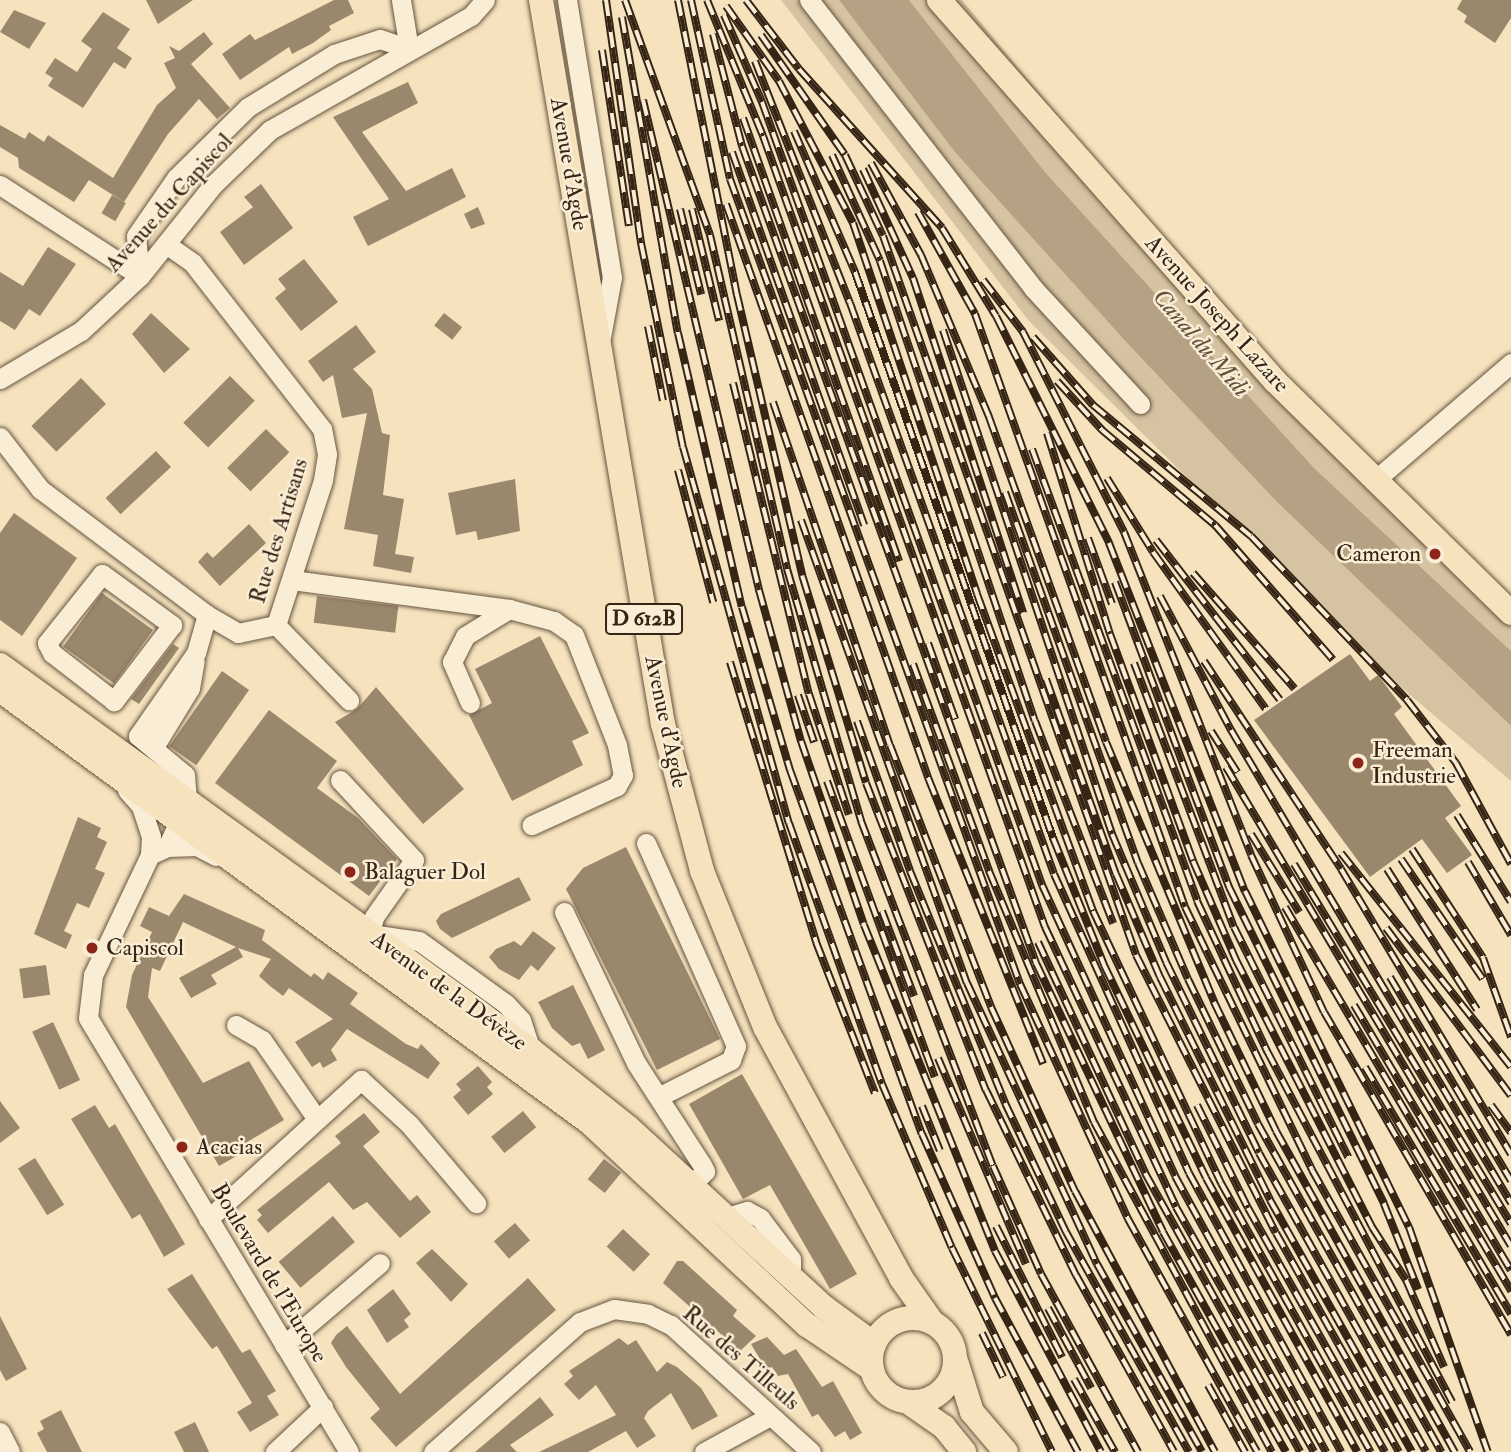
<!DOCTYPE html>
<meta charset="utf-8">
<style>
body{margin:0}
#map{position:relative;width:1511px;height:1452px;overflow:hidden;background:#f6e3be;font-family:"IM FELL Double Pica",serif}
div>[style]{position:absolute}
.green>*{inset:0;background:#d5c3a1}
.water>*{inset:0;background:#b5a285}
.building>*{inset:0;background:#9a886d;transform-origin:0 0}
.roads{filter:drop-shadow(0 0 2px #66543f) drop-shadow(0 0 2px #66543f)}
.minor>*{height:19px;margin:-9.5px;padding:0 9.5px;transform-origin:9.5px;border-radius:9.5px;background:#f9edd5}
.major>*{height:24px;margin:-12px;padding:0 12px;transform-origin:12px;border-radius:12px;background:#f6e3be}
.major>.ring{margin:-12px;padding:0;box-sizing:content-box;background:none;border:24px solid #f6e3be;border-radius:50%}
.rail>*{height:8px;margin-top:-4px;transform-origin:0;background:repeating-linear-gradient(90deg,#f9edd5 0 16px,#362515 0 32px);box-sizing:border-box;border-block:2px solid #362515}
.dots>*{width:19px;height:19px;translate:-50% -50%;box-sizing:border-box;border:4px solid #f9edd5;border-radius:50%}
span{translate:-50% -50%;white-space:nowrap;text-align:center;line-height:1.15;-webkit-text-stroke:5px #f9edd5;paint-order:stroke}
.shield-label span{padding:2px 5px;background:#f9edd5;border:2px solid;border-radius:5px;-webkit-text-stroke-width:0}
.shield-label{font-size:21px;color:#362515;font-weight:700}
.street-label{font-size:23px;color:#362515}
.poi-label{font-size:23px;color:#362515}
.right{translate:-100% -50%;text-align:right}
.left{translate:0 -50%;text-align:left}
.water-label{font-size:24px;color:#62513c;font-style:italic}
</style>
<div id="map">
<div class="green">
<div style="clip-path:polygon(781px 0,839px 0,956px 152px,1128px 344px,1277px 502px,1511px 726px,1511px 781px,1381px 670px,1029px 321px)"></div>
<div style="clip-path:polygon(909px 0,962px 0,1198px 284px,1511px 613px,1511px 651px,1314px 468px,1045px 172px)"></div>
</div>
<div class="water">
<div style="clip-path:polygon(839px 0,909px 0,1045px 172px,1314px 468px,1511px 651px,1511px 726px,1277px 502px,1128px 344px,955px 152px)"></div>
</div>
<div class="building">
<div style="clip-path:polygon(146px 0,193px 0,158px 24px)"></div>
<div style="clip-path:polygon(334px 0,348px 0,354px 13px,329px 26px,331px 30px,313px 43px,292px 54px,289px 47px,240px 80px,222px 54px,250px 34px,255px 40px)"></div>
<div style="clip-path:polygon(1462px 0,1511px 0,1511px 18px,1495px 43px,1464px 22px,1467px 16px,1457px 9px)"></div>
<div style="clip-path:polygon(14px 10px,46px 23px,29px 49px,0 32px)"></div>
<div style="clip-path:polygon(103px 12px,130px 29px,117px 48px,132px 58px,125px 69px,114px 62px,83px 108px,48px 86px,53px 78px,45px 73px,55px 58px,77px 72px,92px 49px,81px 41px)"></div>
<div style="clip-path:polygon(204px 32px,213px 44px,191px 64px,230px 108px,217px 119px,199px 99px,168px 134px,124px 202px,89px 180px,74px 202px,19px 168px,18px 158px,0 147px,0 125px,25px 139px,29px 132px,44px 142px,48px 135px,113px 178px,157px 105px,176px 88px,164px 63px,175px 58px,169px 46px,179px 51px)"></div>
<div style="clip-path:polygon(408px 82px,418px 103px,362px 132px,406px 191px,452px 168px,466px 197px,368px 246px,353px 217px,389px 199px,333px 117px)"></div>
<div style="clip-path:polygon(261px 184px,293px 228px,244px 265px,220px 232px,253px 207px,244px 197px)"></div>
<div style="left:112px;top:195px;width:16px;height:21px;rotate:30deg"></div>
<div style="clip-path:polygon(478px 207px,485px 224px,471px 229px,464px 214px)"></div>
<div style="clip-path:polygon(48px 247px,76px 264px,40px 316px,29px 309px,15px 330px,0 321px,0 272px,23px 286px)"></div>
<div style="clip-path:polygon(304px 259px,338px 302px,301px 331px,275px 298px,286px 289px,278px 279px)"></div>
<div style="clip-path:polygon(151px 313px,190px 349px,164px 373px,132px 334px)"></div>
<div style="left:444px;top:313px;width:23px;height:16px;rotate:38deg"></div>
<div style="clip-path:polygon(356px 325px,376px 352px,353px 369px,372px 389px,382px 433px,390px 435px,383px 495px,404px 499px,395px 554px,414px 557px,411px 573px,373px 566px,378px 535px,344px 529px,367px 413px,342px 418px,333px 375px,323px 382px,308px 361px)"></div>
<div style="left:230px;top:376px;width:35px;height:66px;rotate:45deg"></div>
<div style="left:81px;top:378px;width:36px;height:69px;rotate:46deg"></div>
<div style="left:266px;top:429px;width:33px;height:55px;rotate:45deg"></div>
<div style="left:156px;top:451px;width:22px;height:69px;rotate:47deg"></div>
<div style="clip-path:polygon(515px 479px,520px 531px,478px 540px,476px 531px,456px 535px,448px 493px)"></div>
<div style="clip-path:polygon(14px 513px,77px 558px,22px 636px,0 620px,0 533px)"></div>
<div style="clip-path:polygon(249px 524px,266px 543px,220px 586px,198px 562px,207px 552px,213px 558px)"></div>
<div style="left:102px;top:593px;width:63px;height:66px;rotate:36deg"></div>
<div style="left:317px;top:596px;width:82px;height:27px;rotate:7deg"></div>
<div style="clip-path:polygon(540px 636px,589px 733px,572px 741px,583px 765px,512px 801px,469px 715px,492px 703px,475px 669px)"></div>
<div style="clip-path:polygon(173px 644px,179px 648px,139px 704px,131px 699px)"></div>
<div style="clip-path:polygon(1350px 654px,1370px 681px,1378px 675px,1402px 707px,1394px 714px,1461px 806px,1445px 818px,1472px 855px,1447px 873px,1422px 839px,1370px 877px,1254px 720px)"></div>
<div style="left:222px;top:671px;width:33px;height:92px;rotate:35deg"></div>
<div style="clip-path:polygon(376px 687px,464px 789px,423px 824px,335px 722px,357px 709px)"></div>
<div style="clip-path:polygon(269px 710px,337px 761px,317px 788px,358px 818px,397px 859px,369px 896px,215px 783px)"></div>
<div style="clip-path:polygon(78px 817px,101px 828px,97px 837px,107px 842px,95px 869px,105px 873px,89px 908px,77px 903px,64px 931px,72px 935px,66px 949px,34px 934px)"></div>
<div style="clip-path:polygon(626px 847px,720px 1039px,657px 1070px,566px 889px,583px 868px)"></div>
<div style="clip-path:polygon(519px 877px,531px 900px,452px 938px,440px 929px,436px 921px,441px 914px)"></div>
<div style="clip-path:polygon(184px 894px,265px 930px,262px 940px,311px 977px,314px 973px,323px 980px,328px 972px,358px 993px,350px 1004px,406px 1044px,418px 1049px,421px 1044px,440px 1063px,428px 1079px,347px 1029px,331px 1050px,337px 1060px,323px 1068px,320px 1062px,312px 1067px,295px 1042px,333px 1019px,289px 988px,283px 996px,270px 986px,259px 976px,271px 959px,238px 948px,243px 957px,211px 975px,217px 984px,191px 998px,179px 978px,236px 947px,183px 922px,160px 971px,152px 968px,148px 997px,203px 1083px,249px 1061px,284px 1120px,239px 1147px,242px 1153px,219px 1166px,126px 1007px,132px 975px,152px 932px,140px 926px,149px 907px,169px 916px)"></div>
<div style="clip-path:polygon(533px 931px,556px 948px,538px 971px,531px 965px,519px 980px,499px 969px,489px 957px,496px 949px,514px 941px,521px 946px)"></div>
<div style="left:46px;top:965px;width:30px;height:27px;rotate:82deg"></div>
<div style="clip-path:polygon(573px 985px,605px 1050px,588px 1059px,580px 1043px,572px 1046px,552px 1028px,538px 1002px)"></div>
<div style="left:53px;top:1022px;width:64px;height:23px;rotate:65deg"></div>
<div style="clip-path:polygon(478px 1066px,492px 1082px,487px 1087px,493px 1094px,468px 1115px,453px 1097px,461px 1090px,456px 1084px)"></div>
<div style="clip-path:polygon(742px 1074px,857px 1274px,830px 1289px,770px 1185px,743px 1199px,689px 1104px)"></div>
<div style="clip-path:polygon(0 1101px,20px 1128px,0 1143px)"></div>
<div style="clip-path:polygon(95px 1105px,109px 1128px,115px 1124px,185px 1244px,164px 1257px,140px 1214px,132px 1219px,71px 1119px)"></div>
<div style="left:523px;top:1111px;width:21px;height:41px;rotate:51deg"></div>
<div style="clip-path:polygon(364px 1113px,380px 1132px,363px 1146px,410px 1201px,417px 1195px,431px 1212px,400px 1238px,367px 1202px,353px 1210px,329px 1182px,268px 1233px,257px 1220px,262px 1215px,257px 1210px,341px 1143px,335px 1136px)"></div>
<div style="left:35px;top:1158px;width:55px;height:20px;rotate:58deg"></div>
<div style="left:604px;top:1159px;width:22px;height:26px;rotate:39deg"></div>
<div style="left:333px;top:1216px;width:34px;height:71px;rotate:50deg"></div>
<div style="left:515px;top:1223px;width:23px;height:28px;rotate:49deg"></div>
<div style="left:623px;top:1229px;width:37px;height:24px;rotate:43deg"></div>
<div style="clip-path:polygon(432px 1249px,468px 1284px,451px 1302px,416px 1263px)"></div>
<div style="clip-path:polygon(677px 1261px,683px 1261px,737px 1310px,733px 1316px,756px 1336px,740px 1351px,663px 1283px)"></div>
<div style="clip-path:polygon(192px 1274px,242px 1353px,250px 1349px,276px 1391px,267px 1396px,279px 1415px,250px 1432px,237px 1412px,252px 1403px,217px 1346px,212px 1349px,167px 1289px)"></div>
<div style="clip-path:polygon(528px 1278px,556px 1310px,396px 1447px,370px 1418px,380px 1409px,346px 1367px,331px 1343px,336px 1335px,347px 1326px,400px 1394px)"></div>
<div style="clip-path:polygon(393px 1289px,411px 1314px,404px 1320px,409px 1327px,387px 1343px,367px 1310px)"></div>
<div style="clip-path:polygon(0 1316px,27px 1369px,6px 1381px,0 1370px)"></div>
<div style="clip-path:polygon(767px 1337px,784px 1355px,796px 1349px,822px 1387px,833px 1381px,862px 1433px,850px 1440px,845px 1431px,835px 1437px,818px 1414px,812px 1417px,788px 1374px,778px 1376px,772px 1367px,766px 1369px,751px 1344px)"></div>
<div style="clip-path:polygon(619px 1338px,628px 1345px,636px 1340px,657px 1372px,667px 1362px,677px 1367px,701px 1388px,718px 1416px,692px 1430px,671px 1393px,648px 1411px,644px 1418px,656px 1436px,637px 1448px,626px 1431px,588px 1452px,539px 1452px,616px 1415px,596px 1385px,579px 1400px,564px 1384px,573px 1376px,569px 1371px)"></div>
<div style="clip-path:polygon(540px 1397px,554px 1415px,510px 1445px,517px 1452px,475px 1452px)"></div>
<div style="clip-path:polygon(61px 1410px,82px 1452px,47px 1452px,37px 1433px,44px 1429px,40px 1421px)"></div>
<div style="clip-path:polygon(195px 1422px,209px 1452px,184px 1452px,174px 1432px)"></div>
</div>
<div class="roads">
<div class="minor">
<div style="left:567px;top:0;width:281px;rotate:80.8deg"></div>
<div style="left:612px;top:277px;width:61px;rotate:100.4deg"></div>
<div style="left:809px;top:0;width:365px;rotate:52.1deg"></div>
<div style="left:1033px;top:288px;width:158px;rotate:47.3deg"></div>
<div style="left:0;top:185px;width:167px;rotate:33deg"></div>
<div style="left:140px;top:276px;width:40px;rotate:-95.7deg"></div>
<div style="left:136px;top:236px;width:70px;rotate:-55.4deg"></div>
<div style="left:176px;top:178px;width:101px;rotate:-44.6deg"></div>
<div style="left:248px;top:107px;width:101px;rotate:-31.6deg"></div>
<div style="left:334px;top:54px;width:48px;rotate:-18.1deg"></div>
<div style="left:380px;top:39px;width:31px;rotate:19deg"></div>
<div style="left:409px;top:49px;width:50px;rotate:-99.3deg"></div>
<div style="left:0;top:379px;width:94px;rotate:-30.7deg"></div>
<div style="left:81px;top:331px;width:81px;rotate:-43deg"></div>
<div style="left:140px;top:276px;width:117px;rotate:-51.3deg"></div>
<div style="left:213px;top:185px;width:79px;rotate:-44deg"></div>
<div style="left:270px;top:130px;width:231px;rotate:-29.6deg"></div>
<div style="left:471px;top:16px;width:21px;rotate:-49deg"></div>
<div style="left:0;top:437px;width:66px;rotate:52.4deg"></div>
<div style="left:40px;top:489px;width:209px;rotate:37deg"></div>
<div style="left:207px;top:615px;width:36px;rotate:30deg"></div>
<div style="left:238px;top:633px;width:39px;rotate:-12deg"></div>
<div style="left:276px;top:625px;width:152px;rotate:-72deg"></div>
<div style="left:323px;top:480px;width:26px;rotate:-81deg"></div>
<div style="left:327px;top:454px;width:25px;rotate:-101deg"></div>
<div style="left:322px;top:429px;width:210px;rotate:-127.9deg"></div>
<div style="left:193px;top:263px;width:33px;rotate:-145deg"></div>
<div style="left:1374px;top:481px;width:181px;rotate:-40.7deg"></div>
<div style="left:102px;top:574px;width:87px;rotate:36.1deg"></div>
<div style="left:172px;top:625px;width:96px;rotate:127.3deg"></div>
<div style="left:114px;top:701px;width:78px;rotate:-142.3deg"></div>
<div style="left:52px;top:653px;width:11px;rotate:-117deg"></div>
<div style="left:47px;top:643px;width:88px;rotate:-51.4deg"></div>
<div style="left:292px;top:580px;width:219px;rotate:7.6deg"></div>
<div style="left:509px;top:609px;width:47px;rotate:14.9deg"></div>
<div style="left:554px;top:621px;width:24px;rotate:35deg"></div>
<div style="left:574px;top:635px;width:118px;rotate:68.6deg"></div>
<div style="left:617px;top:745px;width:31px;rotate:79deg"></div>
<div style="left:623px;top:775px;width:13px;rotate:119deg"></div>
<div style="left:617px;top:786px;width:94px;rotate:155.4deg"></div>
<div style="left:276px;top:625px;width:105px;rotate:45.8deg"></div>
<div style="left:470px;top:703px;width:45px;rotate:-113.7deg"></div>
<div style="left:452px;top:662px;width:29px;rotate:-63deg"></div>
<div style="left:465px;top:636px;width:52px;rotate:-31.5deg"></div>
<div style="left:154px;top:747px;width:69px;rotate:-58.6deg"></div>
<div style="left:190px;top:688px;width:27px;rotate:-80deg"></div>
<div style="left:340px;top:780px;width:109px;rotate:47.2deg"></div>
<div style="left:414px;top:860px;width:70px;rotate:125.1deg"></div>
<div style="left:374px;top:917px;width:17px;rotate:103deg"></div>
<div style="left:370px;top:934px;width:49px;rotate:8.1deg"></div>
<div style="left:419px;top:941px;width:107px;rotate:35.9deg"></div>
<div style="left:506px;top:1004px;width:22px;rotate:47deg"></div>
<div style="left:521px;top:1020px;width:32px;rotate:72deg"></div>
<div style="left:127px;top:790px;width:21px;rotate:49deg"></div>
<div style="left:141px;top:806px;width:32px;rotate:72deg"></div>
<div style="left:151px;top:836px;width:19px;rotate:93deg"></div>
<div style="left:150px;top:855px;width:133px;rotate:115.4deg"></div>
<div style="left:93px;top:975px;width:43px;rotate:96.6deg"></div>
<div style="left:88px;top:1018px;width:506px;rotate:58.98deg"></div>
<div style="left:187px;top:802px;width:27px;rotate:-94deg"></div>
<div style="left:185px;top:775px;width:61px;rotate:-140.3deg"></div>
<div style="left:138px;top:736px;width:101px;rotate:-55.1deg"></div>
<div style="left:196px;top:653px;width:40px;rotate:-74deg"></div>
<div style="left:646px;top:843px;width:222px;rotate:66.1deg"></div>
<div style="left:736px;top:1046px;width:15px;rotate:110deg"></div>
<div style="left:731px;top:1060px;width:80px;rotate:153.1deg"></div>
<div style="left:167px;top:847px;width:30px;rotate:-2deg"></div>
<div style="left:197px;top:846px;width:21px;rotate:28deg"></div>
<div style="left:150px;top:855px;width:19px;rotate:-25deg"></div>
<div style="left:167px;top:847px;width:29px;rotate:-65deg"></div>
<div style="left:179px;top:821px;width:14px;rotate:-107deg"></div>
<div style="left:564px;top:912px;width:167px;rotate:64.5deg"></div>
<div style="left:636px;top:1063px;width:121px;rotate:57.1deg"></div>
<div style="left:702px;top:1165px;width:7px;rotate:63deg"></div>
<div style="left:705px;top:1171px;width:19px;rotate:133deg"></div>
<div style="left:236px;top:1025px;width:30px;rotate:30deg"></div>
<div style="left:262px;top:1040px;width:96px;rotate:55.2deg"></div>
<div style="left:727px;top:1217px;width:21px;rotate:-17deg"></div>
<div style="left:747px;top:1211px;width:15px;rotate:28deg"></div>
<div style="left:760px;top:1218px;width:51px;rotate:52.9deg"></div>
<div style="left:791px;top:1259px;width:18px;rotate:90deg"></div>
<div style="left:208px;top:1219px;width:207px;rotate:-42.3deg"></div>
<div style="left:361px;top:1080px;width:65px;rotate:42.5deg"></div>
<div style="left:409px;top:1124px;width:104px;rotate:49.7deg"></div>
<div style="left:284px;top:1345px;width:126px;rotate:-40.5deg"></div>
<div style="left:0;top:1432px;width:22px;rotate:63deg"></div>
<div style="left:275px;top:1452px;width:66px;rotate:-43.2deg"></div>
<div style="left:433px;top:1452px;width:196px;rotate:-41.5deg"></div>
<div style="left:580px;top:1322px;width:36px;rotate:-21deg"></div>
<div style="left:614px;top:1309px;width:34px;rotate:8deg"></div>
<div style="left:648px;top:1314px;width:25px;rotate:26deg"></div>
<div style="left:671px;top:1325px;width:189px;rotate:42.2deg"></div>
<div style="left:704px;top:1452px;width:75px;rotate:-28.6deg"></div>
</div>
<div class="major">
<div style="left:541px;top:0;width:734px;rotate:80.44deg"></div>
<div style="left:663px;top:724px;width:152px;rotate:75.1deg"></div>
<div style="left:702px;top:871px;width:168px;rotate:68deg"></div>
<div style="left:765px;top:1027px;width:285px;rotate:61.5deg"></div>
<div style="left:901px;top:1278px;width:54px;rotate:54.8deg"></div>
<div style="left:939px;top:0;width:508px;rotate:48.59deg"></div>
<div style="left:1275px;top:381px;width:331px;rotate:44.5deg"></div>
<div style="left:0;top:665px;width:656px;rotate:35.94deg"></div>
<div style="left:531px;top:1050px;width:125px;rotate:38.5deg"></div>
<div style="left:629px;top:1128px;width:266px;rotate:42.6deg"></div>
<div style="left:825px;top:1308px;width:61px;rotate:36.3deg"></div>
<div style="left:0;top:690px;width:730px;rotate:36.26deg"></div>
<div style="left:589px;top:1122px;width:298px;rotate:43deg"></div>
<div style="left:807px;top:1325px;width:78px;rotate:34.1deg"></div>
<div class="ring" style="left:871px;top:1318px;width:60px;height:60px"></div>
<div style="left:956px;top:1361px;width:53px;rotate:72.6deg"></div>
<div style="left:972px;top:1412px;width:52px;rotate:49.6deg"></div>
<div style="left:908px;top:1402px;width:44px;rotate:34.8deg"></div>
<div style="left:944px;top:1427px;width:32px;rotate:51deg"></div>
</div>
</div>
<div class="rail">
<div style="left:606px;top:0;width:246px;rotate:81.8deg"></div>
<div style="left:641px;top:243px;width:208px;rotate:78.4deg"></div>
<div style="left:683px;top:447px;width:391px;rotate:74.3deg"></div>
<div style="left:789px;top:823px;width:277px;rotate:70.4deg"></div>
<div style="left:882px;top:1084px;width:178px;rotate:66.9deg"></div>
<div style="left:952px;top:1248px;width:227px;rotate:63.9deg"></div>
<div style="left:625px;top:0;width:250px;rotate:70.1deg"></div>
<div style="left:710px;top:235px;width:343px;rotate:77deg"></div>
<div style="left:787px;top:569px;width:263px;rotate:73.6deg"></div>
<div style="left:861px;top:821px;width:369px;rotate:69.1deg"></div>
<div style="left:993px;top:1166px;width:118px;rotate:66deg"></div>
<div style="left:1041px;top:1274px;width:203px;rotate:61.4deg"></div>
<div style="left:678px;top:0;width:301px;rotate:78.7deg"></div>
<div style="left:737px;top:295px;width:291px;rotate:76.9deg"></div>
<div style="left:803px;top:578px;width:214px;rotate:72.9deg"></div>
<div style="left:866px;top:783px;width:330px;rotate:68.7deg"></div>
<div style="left:986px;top:1090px;width:206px;rotate:64.1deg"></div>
<div style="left:1076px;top:1275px;width:202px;rotate:61deg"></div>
<div style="left:691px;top:0;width:183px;rotate:77.7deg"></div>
<div style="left:730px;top:179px;width:856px;rotate:70.19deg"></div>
<div style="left:1020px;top:984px;width:259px;rotate:65.3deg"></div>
<div style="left:1128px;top:1219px;width:266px;rotate:61deg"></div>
<div style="left:707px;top:0;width:147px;rotate:67.6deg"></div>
<div style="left:763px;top:136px;width:840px;rotate:70.38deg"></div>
<div style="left:1045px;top:927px;width:309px;rotate:64.9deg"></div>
<div style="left:1176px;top:1207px;width:281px;rotate:60.6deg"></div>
<div style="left:746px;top:0;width:87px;rotate:52.5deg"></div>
<div style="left:799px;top:69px;width:214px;rotate:48deg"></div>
<div style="left:942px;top:228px;width:103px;rotate:58.5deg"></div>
<div style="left:996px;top:316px;width:254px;rotate:63.5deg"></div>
<div style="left:1109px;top:543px;width:374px;rotate:68.7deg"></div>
<div style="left:1245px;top:891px;width:374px;rotate:64deg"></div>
<div style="left:1409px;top:1227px;width:238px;rotate:70.7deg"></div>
<div style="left:726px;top:6px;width:92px;rotate:54.8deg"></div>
<div style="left:779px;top:81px;width:160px;rotate:62.5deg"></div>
<div style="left:853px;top:223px;width:391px;rotate:71.5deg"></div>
<div style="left:977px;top:594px;width:338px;rotate:69.9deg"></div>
<div style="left:1093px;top:911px;width:301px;rotate:64.8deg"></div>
<div style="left:1221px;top:1183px;width:308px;rotate:60.9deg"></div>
<div style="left:724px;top:15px;width:95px;rotate:66.4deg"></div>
<div style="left:762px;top:102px;width:832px;rotate:70.32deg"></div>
<div style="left:1042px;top:885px;width:320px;rotate:65.4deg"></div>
<div style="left:1175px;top:1176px;width:315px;rotate:61.3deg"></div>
<div style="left:622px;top:17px;width:321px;rotate:80deg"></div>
<div style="left:678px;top:333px;width:281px;rotate:76.9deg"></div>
<div style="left:742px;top:607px;width:170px;rotate:73.6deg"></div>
<div style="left:790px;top:770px;width:387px;rotate:70.1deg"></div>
<div style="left:922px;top:1134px;width:180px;rotate:66deg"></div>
<div style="left:995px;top:1298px;width:175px;rotate:61.7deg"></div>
<div style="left:713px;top:34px;width:116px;rotate:75.5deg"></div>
<div style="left:742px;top:146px;width:868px;rotate:70.21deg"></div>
<div style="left:1036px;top:963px;width:297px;rotate:64.7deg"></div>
<div style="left:1163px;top:1232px;width:252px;rotate:60.8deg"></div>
<div style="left:761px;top:35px;width:146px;rotate:55deg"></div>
<div style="left:845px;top:155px;width:89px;rotate:64.9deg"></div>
<div style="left:883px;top:236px;width:762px;rotate:70.61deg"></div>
<div style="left:1136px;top:955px;width:311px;rotate:63.3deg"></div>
<div style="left:1276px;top:1233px;width:251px;rotate:60.7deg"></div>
<div style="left:602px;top:50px;width:178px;rotate:81.3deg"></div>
<div style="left:755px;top:61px;width:260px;rotate:68.6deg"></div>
<div style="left:850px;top:303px;width:606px;rotate:70.34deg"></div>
<div style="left:1054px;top:874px;width:328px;rotate:65.7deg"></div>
<div style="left:1189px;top:1173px;width:318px;rotate:61.4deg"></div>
<div style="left:643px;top:100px;width:504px;rotate:76.68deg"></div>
<div style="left:759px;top:590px;width:157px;rotate:74.5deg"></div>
<div style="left:801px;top:741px;width:194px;rotate:71.1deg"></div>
<div style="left:864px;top:925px;width:351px;rotate:68.1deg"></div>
<div style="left:995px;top:1251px;width:227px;rotate:62.2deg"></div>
<div style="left:743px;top:118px;width:470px;rotate:70.6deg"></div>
<div style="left:794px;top:131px;width:154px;rotate:66.6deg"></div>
<div style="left:855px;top:272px;width:600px;rotate:70.72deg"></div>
<div style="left:1053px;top:838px;width:137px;rotate:68.1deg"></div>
<div style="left:1104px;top:965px;width:236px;rotate:64.4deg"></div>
<div style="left:1206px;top:1178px;width:313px;rotate:61.1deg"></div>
<div style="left:732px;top:152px;width:396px;rotate:70.5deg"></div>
<div style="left:832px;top:155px;width:116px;rotate:65.6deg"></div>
<div style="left:880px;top:261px;width:485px;rotate:71.4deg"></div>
<div style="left:1035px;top:721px;width:217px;rotate:68.9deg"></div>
<div style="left:871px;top:163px;width:105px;rotate:61.5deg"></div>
<div style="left:921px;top:255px;width:176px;rotate:67.2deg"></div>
<div style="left:989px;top:417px;width:345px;rotate:70.2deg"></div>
<div style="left:1106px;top:742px;width:282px;rotate:67.4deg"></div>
<div style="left:1214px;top:1002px;width:143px;rotate:64.3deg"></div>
<div style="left:1276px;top:1131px;width:368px;rotate:60.9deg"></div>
<div style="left:863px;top:169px;width:120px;rotate:65.4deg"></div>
<div style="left:913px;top:278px;width:353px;rotate:71.8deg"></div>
<div style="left:726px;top:204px;width:611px;rotate:70.59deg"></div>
<div style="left:929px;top:780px;width:306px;rotate:68.1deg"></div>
<div style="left:680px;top:209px;width:88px;rotate:76.1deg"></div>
<div style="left:692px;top:209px;width:115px;rotate:76.4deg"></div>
<div style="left:918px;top:212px;width:117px;rotate:60.8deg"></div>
<div style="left:975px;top:314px;width:629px;rotate:70.5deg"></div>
<div style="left:1185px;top:907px;width:292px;rotate:64.2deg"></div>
<div style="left:1312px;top:1170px;width:323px;rotate:60.7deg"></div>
<div style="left:983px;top:280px;width:66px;rotate:52.4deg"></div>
<div style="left:1023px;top:332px;width:224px;rotate:63.2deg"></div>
<div style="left:1124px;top:532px;width:347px;rotate:68.5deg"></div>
<div style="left:1251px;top:855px;width:173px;rotate:65.1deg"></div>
<div style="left:1324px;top:1012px;width:373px;rotate:59.9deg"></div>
<div style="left:648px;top:326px;width:76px;rotate:78.7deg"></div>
<div style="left:943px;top:330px;width:532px;rotate:71.46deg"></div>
<div style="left:1112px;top:834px;width:139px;rotate:67.1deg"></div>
<div style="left:1166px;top:962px;width:212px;rotate:64deg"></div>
<div style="left:1259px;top:1153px;width:342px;rotate:60.8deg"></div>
<div style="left:1033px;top:337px;width:91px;rotate:48.6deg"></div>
<div style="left:1093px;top:405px;width:205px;rotate:39.7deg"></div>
<div style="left:1251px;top:536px;width:226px;rotate:46.4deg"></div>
<div style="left:1407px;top:700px;width:80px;rotate:52.1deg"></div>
<div style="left:1456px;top:763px;width:115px;rotate:61.4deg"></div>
<div style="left:1057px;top:381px;width:67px;rotate:47.4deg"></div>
<div style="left:1102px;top:430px;width:148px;rotate:40.1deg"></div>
<div style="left:1215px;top:525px;width:179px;rotate:48.8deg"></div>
<div style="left:733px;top:383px;width:320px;rotate:76.3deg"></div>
<div style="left:809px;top:694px;width:127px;rotate:71.7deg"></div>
<div style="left:773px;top:402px;width:362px;rotate:71.2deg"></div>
<div style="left:890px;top:745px;width:281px;rotate:68.9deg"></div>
<div style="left:991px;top:1007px;width:202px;rotate:65.5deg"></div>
<div style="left:1075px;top:1191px;width:296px;rotate:61.8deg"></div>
<div style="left:1047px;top:433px;width:211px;rotate:72.6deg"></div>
<div style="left:1110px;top:634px;width:242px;rotate:69.9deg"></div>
<div style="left:1193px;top:861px;width:108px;rotate:66.5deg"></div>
<div style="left:1236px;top:960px;width:300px;rotate:63deg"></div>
<div style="left:1372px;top:1227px;width:63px;rotate:57.3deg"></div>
<div style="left:1406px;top:1280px;width:95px;rotate:66.4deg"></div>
<div style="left:1032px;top:449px;width:481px;rotate:69.9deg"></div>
<div style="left:1197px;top:901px;width:166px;rotate:65deg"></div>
<div style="left:1267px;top:1051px;width:397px;rotate:62.2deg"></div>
<div style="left:678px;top:470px;width:137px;rotate:75.1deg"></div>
<div style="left:1107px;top:478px;width:87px;rotate:58.1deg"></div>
<div style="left:1153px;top:552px;width:193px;rotate:54.3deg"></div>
<div style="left:1005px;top:492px;width:394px;rotate:70.3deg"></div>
<div style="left:1138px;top:863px;width:126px;rotate:66.7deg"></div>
<div style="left:1188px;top:979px;width:161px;rotate:64.2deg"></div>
<div style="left:1258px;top:1124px;width:376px;rotate:60.8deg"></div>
<div style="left:801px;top:520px;width:492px;rotate:70.3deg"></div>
<div style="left:967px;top:983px;width:310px;rotate:65.2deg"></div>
<div style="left:1097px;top:1264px;width:215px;rotate:60.8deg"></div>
<div style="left:1088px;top:538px;width:70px;rotate:70deg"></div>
<div style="left:1156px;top:540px;width:202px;rotate:52.2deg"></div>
<div style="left:1193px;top:573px;width:154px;rotate:48.7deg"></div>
<div style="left:1115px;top:582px;width:326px;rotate:69.5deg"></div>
<div style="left:1229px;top:887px;width:353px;rotate:63.9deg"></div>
<div style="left:1384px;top:1204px;width:92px;rotate:68.2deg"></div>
<div style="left:1160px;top:596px;width:152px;rotate:62.1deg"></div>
<div style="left:1231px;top:730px;width:550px;rotate:59.38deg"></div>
<div style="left:928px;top:643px;width:81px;rotate:70.4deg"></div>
<div style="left:1204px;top:661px;width:249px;rotate:56.6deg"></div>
<div style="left:1341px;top:869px;width:332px;rotate:59.2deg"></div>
<div style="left:730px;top:662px;width:293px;rotate:72.9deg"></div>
<div style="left:816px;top:942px;width:162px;rotate:68.7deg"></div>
<div style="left:1134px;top:663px;width:282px;rotate:69.3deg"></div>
<div style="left:1234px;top:927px;width:257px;rotate:63.6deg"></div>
<div style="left:913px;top:664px;width:221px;rotate:69.8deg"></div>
<div style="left:989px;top:871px;width:272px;rotate:67.3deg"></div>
<div style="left:1094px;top:1122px;width:375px;rotate:61.7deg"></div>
<div style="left:1046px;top:679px;width:207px;rotate:70.3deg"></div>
<div style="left:1116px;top:874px;width:112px;rotate:66.9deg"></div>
<div style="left:1160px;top:977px;width:249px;rotate:63.7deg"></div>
<div style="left:1270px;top:1200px;width:289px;rotate:60.6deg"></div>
<div style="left:798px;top:695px;width:50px;rotate:71.2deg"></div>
<div style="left:857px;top:721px;width:159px;rotate:70.5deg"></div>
<div style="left:910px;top:871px;width:251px;rotate:67.7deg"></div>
<div style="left:1005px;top:1103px;width:143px;rotate:64.7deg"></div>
<div style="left:1066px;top:1232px;width:252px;rotate:60.8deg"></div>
<div style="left:1211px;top:731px;width:49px;rotate:57.6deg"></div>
<div style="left:1226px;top:767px;width:557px;rotate:59.25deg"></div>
<div style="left:827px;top:781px;width:315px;rotate:70deg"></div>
<div style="left:1457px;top:815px;width:102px;rotate:58.2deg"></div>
<div style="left:1251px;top:834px;width:92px;rotate:58.4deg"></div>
<div style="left:1412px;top:849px;width:130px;rotate:56.9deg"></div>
<div style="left:1483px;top:958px;width:84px;rotate:70.5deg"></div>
<div style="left:1341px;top:853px;width:273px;rotate:51.5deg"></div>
<div style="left:1401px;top:859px;width:145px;rotate:55.7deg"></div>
<div style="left:1468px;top:862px;width:85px;rotate:59.5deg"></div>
<div style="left:1294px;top:864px;width:420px;rotate:58.9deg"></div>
<div style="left:1387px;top:869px;width:167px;rotate:57.4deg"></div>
<div style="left:1285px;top:907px;width:446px;rotate:59.5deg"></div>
<div style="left:882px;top:911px;width:91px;rotate:69.4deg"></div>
<div style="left:1386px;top:928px;width:209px;rotate:53.3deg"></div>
<div style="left:1038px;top:942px;width:255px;rotate:65.1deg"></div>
<div style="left:1145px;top:1173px;width:319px;rotate:60.9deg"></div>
<div style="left:1390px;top:977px;width:237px;rotate:59.3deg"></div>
<div style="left:1354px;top:1005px;width:308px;rotate:59.4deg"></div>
<div style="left:938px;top:1058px;width:224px;rotate:66.9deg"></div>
<div style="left:1365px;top:1067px;width:287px;rotate:59.4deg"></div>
<div style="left:1197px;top:1105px;width:115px;rotate:63.7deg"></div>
<div style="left:1248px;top:1208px;width:280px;rotate:60.7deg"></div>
<div style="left:1491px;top:1105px;width:34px;rotate:54deg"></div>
<div style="left:922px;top:1106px;width:48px;rotate:68.2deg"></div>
<div style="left:996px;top:1226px;width:147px;rotate:63.3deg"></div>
<div style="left:1048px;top:1308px;width:91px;rotate:61.7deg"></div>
<div style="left:982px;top:1333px;width:49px;rotate:64.5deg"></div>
<div style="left:1074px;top:1379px;width:84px;rotate:60.7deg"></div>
<div style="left:1208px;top:1385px;width:77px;rotate:61.1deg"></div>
</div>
<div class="dots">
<div style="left:1435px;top:554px;background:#8f2418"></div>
<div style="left:1358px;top:763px;background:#8f2418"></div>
<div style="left:350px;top:872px;background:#8f2418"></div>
<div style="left:92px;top:948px;background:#8f2418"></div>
<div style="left:182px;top:1147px;background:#8f2418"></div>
</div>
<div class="shield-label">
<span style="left:644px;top:619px">D 612B</span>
</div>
<div class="street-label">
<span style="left:569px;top:164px;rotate:80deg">Avenue d'Agde</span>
<span style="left:169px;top:203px;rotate:-48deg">Avenue du Capiscol</span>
<span style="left:1217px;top:314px;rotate:48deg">Avenue Joseph Lazare</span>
<span style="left:279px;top:531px;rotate:-73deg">Rue des Artisans</span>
<span style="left:666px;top:722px;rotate:78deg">Avenue d'Agde</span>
<span style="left:449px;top:991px;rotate:36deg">Avenue de la Dévèze</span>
<span style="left:269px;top:1273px;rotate:59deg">Boulevard de l'Europe</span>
<span style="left:741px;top:1358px;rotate:41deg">Rue des Tilleuls</span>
</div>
<div class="poi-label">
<span class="right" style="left:1421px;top:554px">Cameron</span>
<span class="left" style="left:1372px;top:763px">Freeman<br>Industrie</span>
<span class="left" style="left:364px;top:872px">Balaguer Dol</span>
<span class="left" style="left:106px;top:948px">Capiscol</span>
<span class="left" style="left:196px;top:1147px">Acacias</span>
</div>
<div class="water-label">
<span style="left:1201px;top:343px;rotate:49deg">Canal du Midi</span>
</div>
</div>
